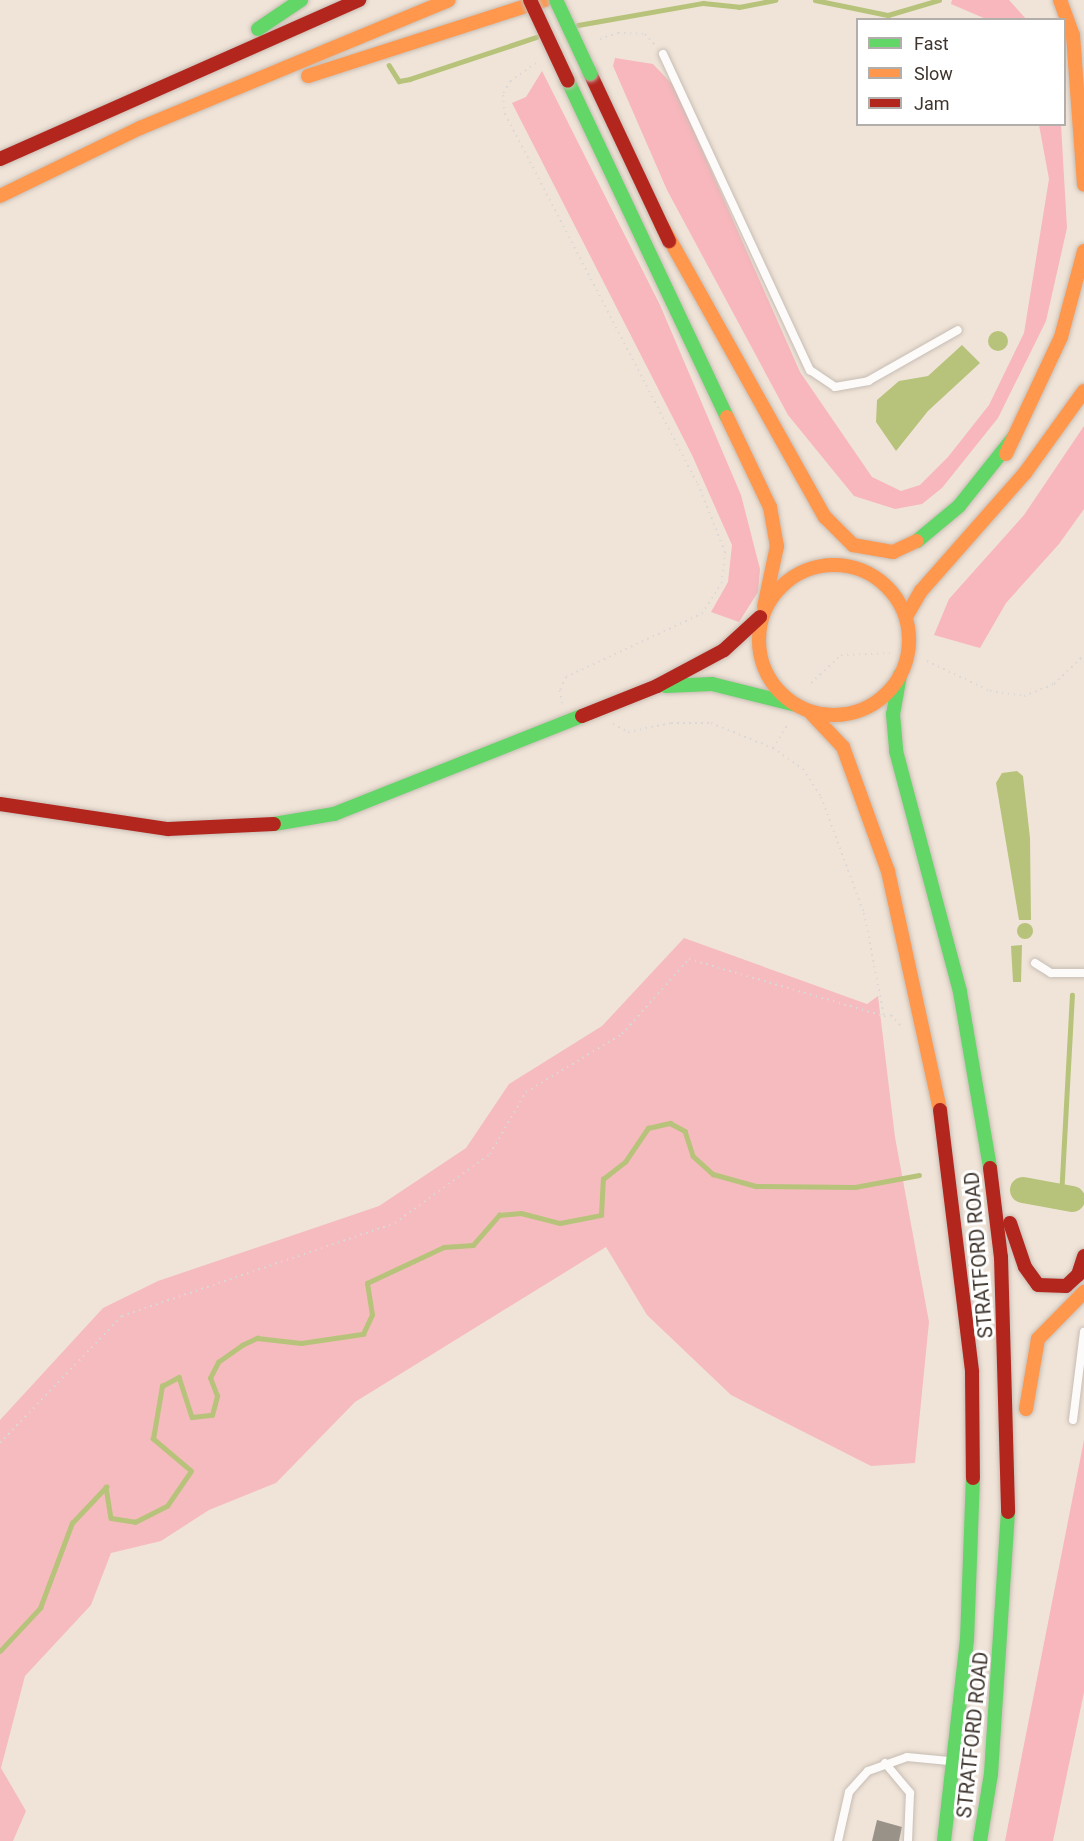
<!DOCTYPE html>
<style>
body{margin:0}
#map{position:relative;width:1084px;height:1841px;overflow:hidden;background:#f0e4d8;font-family:Roboto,sans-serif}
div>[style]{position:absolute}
.green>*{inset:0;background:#f6bbbf}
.forest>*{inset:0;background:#f7b7bc}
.water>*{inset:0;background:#b7c37a}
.round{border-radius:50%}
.stream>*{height:4.5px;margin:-2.25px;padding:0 2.25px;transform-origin:2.25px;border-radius:2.25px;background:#b7c37a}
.river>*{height:26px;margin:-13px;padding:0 13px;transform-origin:13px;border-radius:13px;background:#b7c37a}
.building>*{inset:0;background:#999288}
.path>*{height:2px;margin-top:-1px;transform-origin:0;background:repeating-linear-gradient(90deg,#dcd8d5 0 1.5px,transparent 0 6px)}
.roads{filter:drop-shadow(0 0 2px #c7bdb4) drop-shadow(0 0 2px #c7bdb4)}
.lane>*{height:8px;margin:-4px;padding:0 4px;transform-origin:4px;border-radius:4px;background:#fdfbf9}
.fast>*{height:14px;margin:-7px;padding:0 7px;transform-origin:7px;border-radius:7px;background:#63d668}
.slow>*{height:14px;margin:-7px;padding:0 7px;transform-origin:7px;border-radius:7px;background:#ff974d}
.slow>.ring{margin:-7px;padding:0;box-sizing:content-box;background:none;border:14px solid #ff974d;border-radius:50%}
.jam>*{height:14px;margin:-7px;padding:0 7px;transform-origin:7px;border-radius:7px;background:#b3261e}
.bridges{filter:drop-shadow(0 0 2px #c7bdb4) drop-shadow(0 0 2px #c7bdb4)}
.fast-bridge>*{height:14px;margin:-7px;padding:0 7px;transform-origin:7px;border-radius:7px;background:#63d668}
.jam-bridge>*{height:14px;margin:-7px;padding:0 7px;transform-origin:7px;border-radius:7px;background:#b3261e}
span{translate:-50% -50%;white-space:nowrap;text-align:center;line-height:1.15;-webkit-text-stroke:6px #fff;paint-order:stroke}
.street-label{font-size:20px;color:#3f352d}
.legend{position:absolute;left:856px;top:18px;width:210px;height:108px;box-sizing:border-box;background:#fff;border:2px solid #b2aeab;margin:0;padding:8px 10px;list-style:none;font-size:18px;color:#3f352d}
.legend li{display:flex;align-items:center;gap:12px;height:30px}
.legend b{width:30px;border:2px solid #b2aeab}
</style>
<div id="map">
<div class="green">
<div style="clip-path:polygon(684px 938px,867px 1004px,878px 996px,895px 1137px,929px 1322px,915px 1463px,871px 1466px,731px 1395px,647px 1315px,606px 1247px,355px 1402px,276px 1483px,209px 1510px,161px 1541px,111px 1553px,91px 1605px,25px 1676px,1px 1768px,26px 1811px,13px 1841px,0 1841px,0 1420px,103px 1308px,158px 1281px,379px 1206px,466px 1148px,509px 1084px,602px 1026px)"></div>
</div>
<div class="forest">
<div style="clip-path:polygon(952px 0,1009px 0,1026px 19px,986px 19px,951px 4px)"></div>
<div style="clip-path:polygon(615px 58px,653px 64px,674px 86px,800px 372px,872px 477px,901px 491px,920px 485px,948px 457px,989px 405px,1024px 333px,1049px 179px,1039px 125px,1061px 125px,1067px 228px,1046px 321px,998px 418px,942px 488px,922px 504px,895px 509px,854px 496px,788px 415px,667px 190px,613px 66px)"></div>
<div style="clip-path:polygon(542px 71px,660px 305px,741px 495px,760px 569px,758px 592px,739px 622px,711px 612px,728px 582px,732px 545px,692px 455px,512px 103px,526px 97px)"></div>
<div style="clip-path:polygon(1084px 426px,1084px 509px,1059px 544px,1006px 603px,980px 648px,934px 635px,949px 599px,1024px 515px)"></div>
<div style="clip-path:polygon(1084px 1440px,1084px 1692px,1053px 1841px,1005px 1841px)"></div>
</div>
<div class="water">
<div class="round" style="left:988px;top:331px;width:20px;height:20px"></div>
<div style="clip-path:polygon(962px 345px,980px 363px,928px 411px,896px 451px,876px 422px,877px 400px,899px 381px,928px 376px)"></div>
<div style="clip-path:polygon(1017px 771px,1023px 776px,1030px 838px,1031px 920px,1019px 920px,996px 783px,1002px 773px)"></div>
<div class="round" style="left:1017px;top:923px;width:16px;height:16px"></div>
<div style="clip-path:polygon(1022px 945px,1021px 982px,1013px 982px,1011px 946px)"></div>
</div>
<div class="stream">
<div style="left:815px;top:0;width:75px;rotate:11.6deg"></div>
<div style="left:888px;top:15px;width:53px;rotate:-16.4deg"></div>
<div style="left:578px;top:25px;width:127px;rotate:-10deg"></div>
<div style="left:703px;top:3px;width:36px;rotate:6deg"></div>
<div style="left:739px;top:7px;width:37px;rotate:-11deg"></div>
<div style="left:389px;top:65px;width:19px;rotate:58deg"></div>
<div style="left:399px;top:81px;width:11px;rotate:-10deg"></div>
<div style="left:410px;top:79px;width:133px;rotate:-18.4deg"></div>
<div style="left:1061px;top:1197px;width:202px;rotate:-86.9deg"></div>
<div style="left:0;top:1651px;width:59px;rotate:-47.1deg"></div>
<div style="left:40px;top:1608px;width:91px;rotate:-69.4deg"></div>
<div style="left:72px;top:1523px;width:50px;rotate:-46.6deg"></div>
<div style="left:106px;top:1487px;width:31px;rotate:81deg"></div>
<div style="left:111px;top:1518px;width:24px;rotate:9deg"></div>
<div style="left:135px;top:1522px;width:36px;rotate:-27deg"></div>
<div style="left:167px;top:1506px;width:42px;rotate:-55.6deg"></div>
<div style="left:191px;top:1471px;width:50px;rotate:-139.9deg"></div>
<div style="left:153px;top:1439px;width:54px;rotate:-80.4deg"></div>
<div style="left:162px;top:1386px;width:19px;rotate:-28deg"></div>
<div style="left:179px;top:1377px;width:42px;rotate:72deg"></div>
<div style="left:192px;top:1417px;width:20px;rotate:-6deg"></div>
<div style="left:212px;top:1415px;width:20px;rotate:-75deg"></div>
<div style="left:217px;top:1396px;width:19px;rotate:-111deg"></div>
<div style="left:210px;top:1378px;width:18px;rotate:-63deg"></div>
<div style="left:218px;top:1362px;width:29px;rotate:-35deg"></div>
<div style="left:242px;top:1345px;width:17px;rotate:-25deg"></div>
<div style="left:257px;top:1338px;width:44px;rotate:6.5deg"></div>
<div style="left:301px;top:1343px;width:63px;rotate:-8.3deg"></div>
<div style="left:363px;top:1334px;width:21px;rotate:-65deg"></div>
<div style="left:372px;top:1315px;width:32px;rotate:-99deg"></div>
<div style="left:367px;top:1283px;width:85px;rotate:-25.1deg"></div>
<div style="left:444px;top:1247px;width:29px;rotate:-4deg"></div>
<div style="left:473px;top:1245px;width:40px;rotate:-49deg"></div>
<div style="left:499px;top:1215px;width:22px;rotate:-5deg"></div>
<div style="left:521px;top:1213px;width:40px;rotate:14.4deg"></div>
<div style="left:560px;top:1223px;width:42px;rotate:-11deg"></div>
<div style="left:601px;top:1215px;width:36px;rotate:-87deg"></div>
<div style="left:603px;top:1179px;width:28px;rotate:-38deg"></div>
<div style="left:625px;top:1162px;width:41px;rotate:-55.9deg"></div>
<div style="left:648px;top:1128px;width:23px;rotate:-13deg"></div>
<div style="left:670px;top:1123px;width:17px;rotate:28deg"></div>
<div style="left:685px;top:1131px;width:26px;rotate:72deg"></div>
<div style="left:693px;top:1156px;width:27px;rotate:42deg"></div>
<div style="left:713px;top:1174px;width:45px;rotate:15.6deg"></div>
<div style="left:756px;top:1186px;width:99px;rotate:0.6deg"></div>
<div style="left:855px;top:1187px;width:65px;rotate:-10.6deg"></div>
</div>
<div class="river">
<div style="left:1023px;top:1190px;width:50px;rotate:10.4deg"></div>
</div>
<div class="building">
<div style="clip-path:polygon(877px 1820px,902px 1827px,899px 1841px,872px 1841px)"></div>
</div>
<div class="path">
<div style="left:600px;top:39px;width:19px;rotate:-18deg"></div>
<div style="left:618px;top:33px;width:27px;rotate:2deg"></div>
<div style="left:645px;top:34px;width:15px;rotate:48deg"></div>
<div style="left:536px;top:63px;width:32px;rotate:145deg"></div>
<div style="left:510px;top:81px;width:16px;rotate:117deg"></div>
<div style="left:503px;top:95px;width:19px;rotate:84deg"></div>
<div style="left:505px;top:114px;width:417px;rotate:62.5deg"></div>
<div style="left:698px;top:484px;width:73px;rotate:68.3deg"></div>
<div style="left:725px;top:552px;width:30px;rotate:96deg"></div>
<div style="left:722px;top:582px;width:36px;rotate:122deg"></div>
<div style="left:703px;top:613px;width:151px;rotate:155deg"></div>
<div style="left:566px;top:677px;width:14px;rotate:115deg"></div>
<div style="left:560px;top:690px;width:13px;rotate:81deg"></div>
<div style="left:927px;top:661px;width:70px;rotate:25.5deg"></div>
<div style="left:990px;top:691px;width:34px;rotate:8deg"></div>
<div style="left:1024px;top:696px;width:32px;rotate:-22deg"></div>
<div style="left:1054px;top:684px;width:42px;rotate:-44deg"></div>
<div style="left:811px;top:683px;width:41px;rotate:-43deg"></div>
<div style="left:841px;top:655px;width:49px;rotate:-2.3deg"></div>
<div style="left:613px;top:724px;width:17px;rotate:28deg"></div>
<div style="left:628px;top:732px;width:44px;rotate:-11.8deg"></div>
<div style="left:671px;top:723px;width:40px"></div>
<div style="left:711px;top:723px;width:67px;rotate:22deg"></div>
<div style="left:773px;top:748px;width:28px;rotate:-58deg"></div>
<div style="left:773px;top:748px;width:37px;rotate:35deg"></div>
<div style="left:803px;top:769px;width:33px;rotate:57deg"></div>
<div style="left:821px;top:797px;width:124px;rotate:69.7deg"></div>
<div style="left:864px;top:913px;width:105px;rotate:79deg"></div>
<div style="left:884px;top:1016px;width:7px;rotate:-8deg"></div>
<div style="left:891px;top:1015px;width:15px;rotate:48deg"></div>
<div style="left:0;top:1443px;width:176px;rotate:-46.2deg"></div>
<div style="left:122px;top:1316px;width:288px;rotate:-18.8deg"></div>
<div style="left:395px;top:1223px;width:117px;rotate:-36deg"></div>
<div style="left:490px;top:1154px;width:72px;rotate:-59.9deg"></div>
<div style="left:526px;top:1092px;width:112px;rotate:-31.1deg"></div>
<div style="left:622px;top:1034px;width:101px;rotate:-48.2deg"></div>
<div style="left:689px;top:959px;width:203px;rotate:16.3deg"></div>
</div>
<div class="roads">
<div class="lane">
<div style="left:663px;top:54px;width:349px;rotate:65.1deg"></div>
<div style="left:810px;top:370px;width:30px;rotate:34deg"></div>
<div style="left:835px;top:387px;width:34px;rotate:-10deg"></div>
<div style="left:868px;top:381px;width:103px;rotate:-29.5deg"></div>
<div style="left:1035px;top:963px;width:19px;rotate:32deg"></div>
<div style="left:1051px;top:973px;width:33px"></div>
<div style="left:1073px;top:1420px;width:89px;rotate:-82.9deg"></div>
<div style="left:885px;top:1763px;width:39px;rotate:50deg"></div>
<div style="left:910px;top:1793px;width:48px;rotate:92.4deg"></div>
<div style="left:838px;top:1841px;width:50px;rotate:-77.3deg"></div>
<div style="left:849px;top:1792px;width:28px;rotate:-48deg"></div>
<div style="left:868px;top:1771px;width:41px;rotate:-19.7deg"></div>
<div style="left:907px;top:1757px;width:42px;rotate:5.4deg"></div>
</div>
<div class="fast">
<div style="left:258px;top:29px;width:52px;rotate:-34deg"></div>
<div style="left:568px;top:81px;width:372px;rotate:64.7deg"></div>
<div style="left:917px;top:541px;width:55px;rotate:-39.8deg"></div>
<div style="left:959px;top:506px;width:88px;rotate:-51.4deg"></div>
<div style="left:900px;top:675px;width:40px;rotate:100deg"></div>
<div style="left:893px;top:714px;width:37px;rotate:85deg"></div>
<div style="left:896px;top:751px;width:249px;rotate:75.1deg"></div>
<div style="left:960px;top:992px;width:179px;rotate:80.3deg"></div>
<div style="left:666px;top:686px;width:46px;rotate:-2.5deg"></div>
<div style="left:712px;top:684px;width:87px;rotate:14deg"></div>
<div style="left:274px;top:824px;width:61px;rotate:-9.5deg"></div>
<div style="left:334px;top:814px;width:267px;rotate:-21.6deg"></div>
<div style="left:944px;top:1841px;width:202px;rotate:-83.5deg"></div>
<div style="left:967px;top:1640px;width:162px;rotate:-87.9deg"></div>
<div style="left:980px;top:1841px;width:68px;rotate:-80.7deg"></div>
<div style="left:991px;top:1774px;width:263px;rotate:-86.3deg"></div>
</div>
<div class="slow">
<div style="left:1060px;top:0;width:37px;rotate:70deg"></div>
<div style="left:1073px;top:35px;width:150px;rotate:85.8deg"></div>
<div style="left:308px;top:76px;width:249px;rotate:-17.8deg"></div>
<div style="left:0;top:196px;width:156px;rotate:-25.9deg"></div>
<div style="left:140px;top:128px;width:334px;rotate:-22.5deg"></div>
<div style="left:661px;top:224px;width:336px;rotate:60.8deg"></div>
<div style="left:825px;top:517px;width:40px;rotate:45deg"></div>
<div style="left:853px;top:545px;width:41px;rotate:9.9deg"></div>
<div style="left:893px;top:552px;width:26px;rotate:-25deg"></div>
<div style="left:727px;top:417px;width:100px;rotate:64.5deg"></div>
<div style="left:770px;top:507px;width:40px;rotate:80deg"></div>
<div style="left:777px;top:546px;width:62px;rotate:102deg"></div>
<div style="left:1006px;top:454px;width:129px;rotate:-64.8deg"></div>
<div style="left:1061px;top:337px;width:89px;rotate:-75deg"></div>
<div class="ring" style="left:759px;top:565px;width:136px;height:136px"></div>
<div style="left:907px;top:615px;width:28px;rotate:-60deg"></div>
<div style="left:921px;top:591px;width:157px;rotate:-48.6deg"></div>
<div style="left:1025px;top:473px;width:101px;rotate:-54.3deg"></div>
<div style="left:810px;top:712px;width:48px;rotate:46.7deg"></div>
<div style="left:843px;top:747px;width:132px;rotate:70.1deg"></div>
<div style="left:888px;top:871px;width:245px;rotate:77.7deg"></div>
<div style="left:1026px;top:1409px;width:71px;rotate:-80.3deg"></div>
<div style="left:1038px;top:1339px;width:66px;rotate:-45.6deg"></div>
</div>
<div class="jam">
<div style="left:590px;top:73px;width:186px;rotate:64.8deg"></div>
<div style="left:0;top:159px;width:393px;rotate:-23.9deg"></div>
<div style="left:582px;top:716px;width:81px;rotate:-21.8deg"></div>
<div style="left:657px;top:686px;width:76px;rotate:-28.2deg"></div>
<div style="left:724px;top:650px;width:49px;rotate:-42.5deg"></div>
<div style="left:0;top:804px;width:170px;rotate:8.5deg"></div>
<div style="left:168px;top:829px;width:106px;rotate:-2.7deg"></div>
<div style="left:940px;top:1110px;width:264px;rotate:83deg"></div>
<div style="left:972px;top:1372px;width:106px;rotate:89.5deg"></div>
<div style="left:990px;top:1168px;width:90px;rotate:83deg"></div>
<div style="left:1001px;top:1257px;width:255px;rotate:88.4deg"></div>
<div style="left:1010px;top:1223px;width:46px;rotate:71.2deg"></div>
<div style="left:1025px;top:1267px;width:22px;rotate:54deg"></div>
<div style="left:1038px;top:1285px;width:28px;rotate:2deg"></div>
<div style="left:1066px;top:1286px;width:16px;rotate:-43deg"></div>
<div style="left:1078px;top:1275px;width:20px;rotate:-72deg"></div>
</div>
</div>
<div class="bridges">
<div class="fast-bridge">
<div style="left:556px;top:0;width:81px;rotate:65deg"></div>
</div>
<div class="jam-bridge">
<div style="left:530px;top:0;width:89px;rotate:64.9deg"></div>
</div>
</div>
<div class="street-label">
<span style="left:979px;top:1255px;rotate:-95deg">STRATFORD ROAD</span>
<span style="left:973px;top:1735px;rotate:-84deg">STRATFORD ROAD</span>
</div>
<ul class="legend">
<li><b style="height:8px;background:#63d668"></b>Fast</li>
<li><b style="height:8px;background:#ff974d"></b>Slow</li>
<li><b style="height:8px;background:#b3261e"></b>Jam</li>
</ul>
</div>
